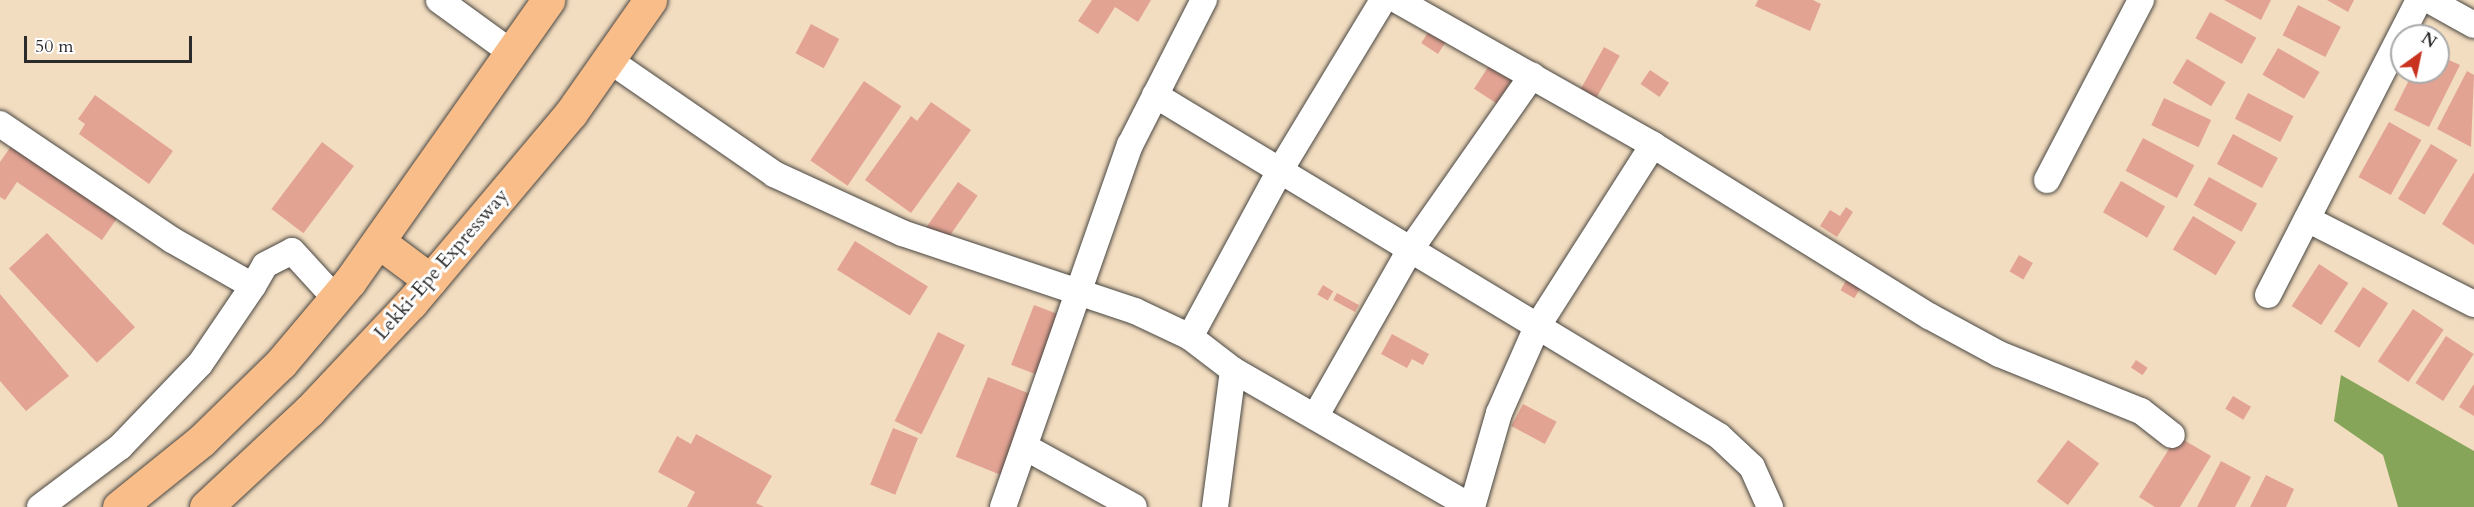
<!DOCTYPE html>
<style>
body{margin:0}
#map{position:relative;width:2474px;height:507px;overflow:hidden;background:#f3ddc0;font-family:Cardo,serif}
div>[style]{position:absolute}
.forest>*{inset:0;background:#86a559}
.building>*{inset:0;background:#e3a393;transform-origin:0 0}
.roads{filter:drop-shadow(0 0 2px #494641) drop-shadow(0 0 2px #494641)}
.minor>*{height:26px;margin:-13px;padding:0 13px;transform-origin:13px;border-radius:13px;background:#fff}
.highway>*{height:33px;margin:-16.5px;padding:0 16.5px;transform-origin:16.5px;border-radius:16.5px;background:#f8bd89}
span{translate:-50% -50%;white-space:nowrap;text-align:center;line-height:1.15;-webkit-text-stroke:6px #fff;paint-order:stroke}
.street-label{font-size:20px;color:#2b2b2b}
.north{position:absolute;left:2390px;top:24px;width:60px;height:60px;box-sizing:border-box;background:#fff;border:2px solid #aaa;border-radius:50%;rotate:33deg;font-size:16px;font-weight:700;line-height:24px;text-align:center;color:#2b2b2b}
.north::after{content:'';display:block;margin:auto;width:21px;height:27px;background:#c8321e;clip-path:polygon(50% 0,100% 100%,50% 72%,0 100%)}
.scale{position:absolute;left:24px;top:36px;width:168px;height:27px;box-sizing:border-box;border:3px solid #2b2b2b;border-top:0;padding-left:8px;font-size:18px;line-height:21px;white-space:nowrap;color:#2b2b2b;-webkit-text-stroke:4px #fff;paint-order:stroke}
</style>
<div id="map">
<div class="forest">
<div style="clip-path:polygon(2341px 375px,2474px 451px,2474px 507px,2398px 507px,2383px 455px,2334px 421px)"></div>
</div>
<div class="building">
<div style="clip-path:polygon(1092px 0,1151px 0,1138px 22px,1115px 7px,1098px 34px,1078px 21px)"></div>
<div style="clip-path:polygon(1758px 0,1813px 0,1821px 4px,1810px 31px,1755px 6px)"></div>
<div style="clip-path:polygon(2224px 0,2271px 0,2261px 20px)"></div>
<div style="clip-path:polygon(2327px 0,2354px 0,2348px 12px)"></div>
<div style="left:2298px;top:5px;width:48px;height:34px;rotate:27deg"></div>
<div style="left:2210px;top:12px;width:53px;height:30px;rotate:29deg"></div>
<div style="left:811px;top:24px;width:32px;height:33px;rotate:28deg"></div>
<div style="left:1431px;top:28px;width:20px;height:18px;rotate:33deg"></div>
<div style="left:1604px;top:47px;width:18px;height:48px;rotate:29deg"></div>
<div style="left:2278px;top:48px;width:48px;height:31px;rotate:30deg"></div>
<div style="clip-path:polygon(2438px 55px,2460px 65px,2429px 127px,2394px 110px,2413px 72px,2438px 72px)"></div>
<div style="left:2187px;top:59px;width:45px;height:28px;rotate:31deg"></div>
<div style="left:1492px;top:61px;width:27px;height:33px;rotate:33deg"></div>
<div style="left:1650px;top:70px;width:23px;height:17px;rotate:34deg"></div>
<div style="clip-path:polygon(2467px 71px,2474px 75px,2471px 147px,2437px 129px)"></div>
<div style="left:864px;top:81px;width:45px;height:96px;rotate:34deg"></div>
<div style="left:2248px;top:93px;width:51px;height:29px;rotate:27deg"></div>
<div style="clip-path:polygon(95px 95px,173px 151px,149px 184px,79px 134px,85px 124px,78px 119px)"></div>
<div style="left:2164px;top:98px;width:52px;height:30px;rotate:25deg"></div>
<div style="clip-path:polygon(931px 102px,971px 130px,911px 213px,865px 180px,911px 116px,917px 121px)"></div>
<div style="left:2389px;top:122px;width:37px;height:63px;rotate:29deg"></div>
<div style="left:2233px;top:134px;width:51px;height:34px;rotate:28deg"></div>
<div style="left:2143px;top:138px;width:58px;height:37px;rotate:28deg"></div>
<div style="clip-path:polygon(14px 142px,120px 214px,102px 240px,17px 182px,5px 200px,0 197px,0 162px)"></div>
<div style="left:322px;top:142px;width:40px;height:84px;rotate:37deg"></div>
<div style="left:2431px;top:144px;width:31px;height:64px;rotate:31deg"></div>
<div style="clip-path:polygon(2474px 172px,2474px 245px,2442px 224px)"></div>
<div style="left:2209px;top:177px;width:55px;height:32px;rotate:29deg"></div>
<div style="left:2121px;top:181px;width:51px;height:36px;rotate:30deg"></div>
<div style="left:958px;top:182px;width:24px;height:60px;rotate:35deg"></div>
<div style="clip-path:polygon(1846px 207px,1853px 212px,1837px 237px,1820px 226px,1830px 210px,1840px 216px)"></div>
<div style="left:2193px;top:216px;width:50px;height:39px;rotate:31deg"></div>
<div style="left:47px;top:233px;width:129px;height:52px;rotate:47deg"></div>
<div style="left:855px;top:241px;width:86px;height:34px;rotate:32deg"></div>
<div style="left:2019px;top:255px;width:16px;height:19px;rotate:30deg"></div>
<div style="left:2319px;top:264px;width:35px;height:50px;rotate:33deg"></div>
<div style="left:1847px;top:279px;width:16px;height:13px;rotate:30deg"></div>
<div style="left:1323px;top:285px;width:12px;height:11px;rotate:31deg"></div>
<div style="left:2363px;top:287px;width:30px;height:53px;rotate:33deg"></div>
<div style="left:1337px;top:293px;width:25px;height:8px;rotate:29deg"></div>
<div style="clip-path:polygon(0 294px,69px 376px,26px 411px,0 381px)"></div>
<div style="left:1034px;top:305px;width:31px;height:64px;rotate:21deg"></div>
<div style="left:2413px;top:309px;width:37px;height:63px;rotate:34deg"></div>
<div style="left:938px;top:332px;width:30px;height:99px;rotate:26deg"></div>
<div style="clip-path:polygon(1392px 334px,1429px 354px,1423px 365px,1412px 359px,1407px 368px,1381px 354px)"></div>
<div style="left:2446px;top:336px;width:33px;height:56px;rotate:33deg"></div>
<div style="left:2136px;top:360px;width:14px;height:9px;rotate:34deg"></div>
<div style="left:988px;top:377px;width:48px;height:86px;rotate:22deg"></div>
<div style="clip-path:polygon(2474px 384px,2474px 416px,2459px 407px)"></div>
<div style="left:2233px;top:396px;width:21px;height:15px;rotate:31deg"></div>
<div style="left:1523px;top:404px;width:38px;height:25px;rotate:28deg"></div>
<div style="left:893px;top:428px;width:27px;height:61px;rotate:22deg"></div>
<div style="clip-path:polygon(696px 434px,772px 476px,756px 503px,764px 507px,687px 507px,695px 492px,658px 472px,677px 436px,691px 444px)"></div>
<div style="clip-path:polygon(2177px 436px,2211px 456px,2180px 507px,2155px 507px,2139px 497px)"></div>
<div style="left:2068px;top:440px;width:39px;height:52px;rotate:37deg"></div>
<div style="clip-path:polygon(2221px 461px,2251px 477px,2235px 507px,2197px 507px)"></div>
<div style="clip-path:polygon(2266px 475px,2294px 489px,2286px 507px,2250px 507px)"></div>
</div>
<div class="roads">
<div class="minor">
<div style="left:439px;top:0;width:90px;rotate:36deg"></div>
<div style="left:1397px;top:0;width:294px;rotate:29.5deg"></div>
<div style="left:1653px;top:145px;width:325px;rotate:31.8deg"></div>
<div style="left:1929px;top:316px;width:80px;rotate:28.5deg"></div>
<div style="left:1999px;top:354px;width:153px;rotate:21.9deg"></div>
<div style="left:2141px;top:411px;width:39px;rotate:38deg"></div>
<div style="left:2429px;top:0;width:51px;rotate:29.1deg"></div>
<div style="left:609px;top:60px;width:201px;rotate:34.6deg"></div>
<div style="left:774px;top:174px;width:141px;rotate:24.7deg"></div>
<div style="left:902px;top:233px;width:246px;rotate:18.5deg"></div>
<div style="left:1135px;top:311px;width:61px;rotate:25.3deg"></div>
<div style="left:1190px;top:337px;width:54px;rotate:37.5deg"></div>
<div style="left:1233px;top:370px;width:275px;rotate:29.9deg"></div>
<div style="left:1155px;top:95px;width:659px;rotate:31.16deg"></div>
<div style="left:1719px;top:436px;width:45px;rotate:43.2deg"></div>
<div style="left:1752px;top:467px;width:44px;rotate:65.8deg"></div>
<div style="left:0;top:124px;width:207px;rotate:34deg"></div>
<div style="left:172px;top:240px;width:93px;rotate:29.6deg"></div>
<div style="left:253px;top:286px;width:24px;rotate:-60deg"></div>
<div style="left:265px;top:265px;width:30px;rotate:-27deg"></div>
<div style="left:292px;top:251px;width:64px;rotate:47.5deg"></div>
<div style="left:2047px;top:180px;width:203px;rotate:-62.4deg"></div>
<div style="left:2307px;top:219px;width:187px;rotate:27deg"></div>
<div style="left:2268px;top:295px;width:331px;rotate:-62.9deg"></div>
<div style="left:1190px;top:337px;width:193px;rotate:-61.6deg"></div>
<div style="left:1282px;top:167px;width:195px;rotate:-58.8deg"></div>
<div style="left:1315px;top:417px;width:192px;rotate:-60.4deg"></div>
<div style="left:1410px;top:250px;width:213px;rotate:-55deg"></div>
<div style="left:1025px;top:447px;width:124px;rotate:28.8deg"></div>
<div style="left:40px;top:507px;width:100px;rotate:-36.9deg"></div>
<div style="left:120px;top:447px;width:115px;rotate:-46.1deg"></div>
<div style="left:200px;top:364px;width:94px;rotate:-55.8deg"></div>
<div style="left:1003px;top:507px;width:384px;rotate:-70.7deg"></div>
<div style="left:1130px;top:145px;width:163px;rotate:-63deg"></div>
<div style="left:1215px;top:507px;width:138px;rotate:-82.5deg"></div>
<div style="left:1472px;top:507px;width:98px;rotate:-74deg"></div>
<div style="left:1499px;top:413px;width:94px;rotate:-66.2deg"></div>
<div style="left:1537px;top:327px;width:216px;rotate:-57.5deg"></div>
</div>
<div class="highway">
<div style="left:379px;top:242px;width:64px;rotate:36.7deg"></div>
<div style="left:119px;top:507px;width:105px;rotate:-38.8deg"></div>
<div style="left:201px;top:441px;width:112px;rotate:-44.3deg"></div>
<div style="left:281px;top:363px;width:107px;rotate:-49.9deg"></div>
<div style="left:350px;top:281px;width:344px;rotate:-54.8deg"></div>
<div style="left:206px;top:507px;width:142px;rotate:-43deg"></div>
<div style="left:310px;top:410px;width:147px;rotate:-46.7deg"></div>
<div style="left:411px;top:303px;width:248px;rotate:-49.9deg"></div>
<div style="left:571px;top:113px;width:138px;rotate:-55deg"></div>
</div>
</div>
<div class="street-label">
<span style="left:441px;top:264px;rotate:-49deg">Lekki-Epe Expressway</span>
</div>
<div class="north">N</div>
<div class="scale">50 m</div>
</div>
